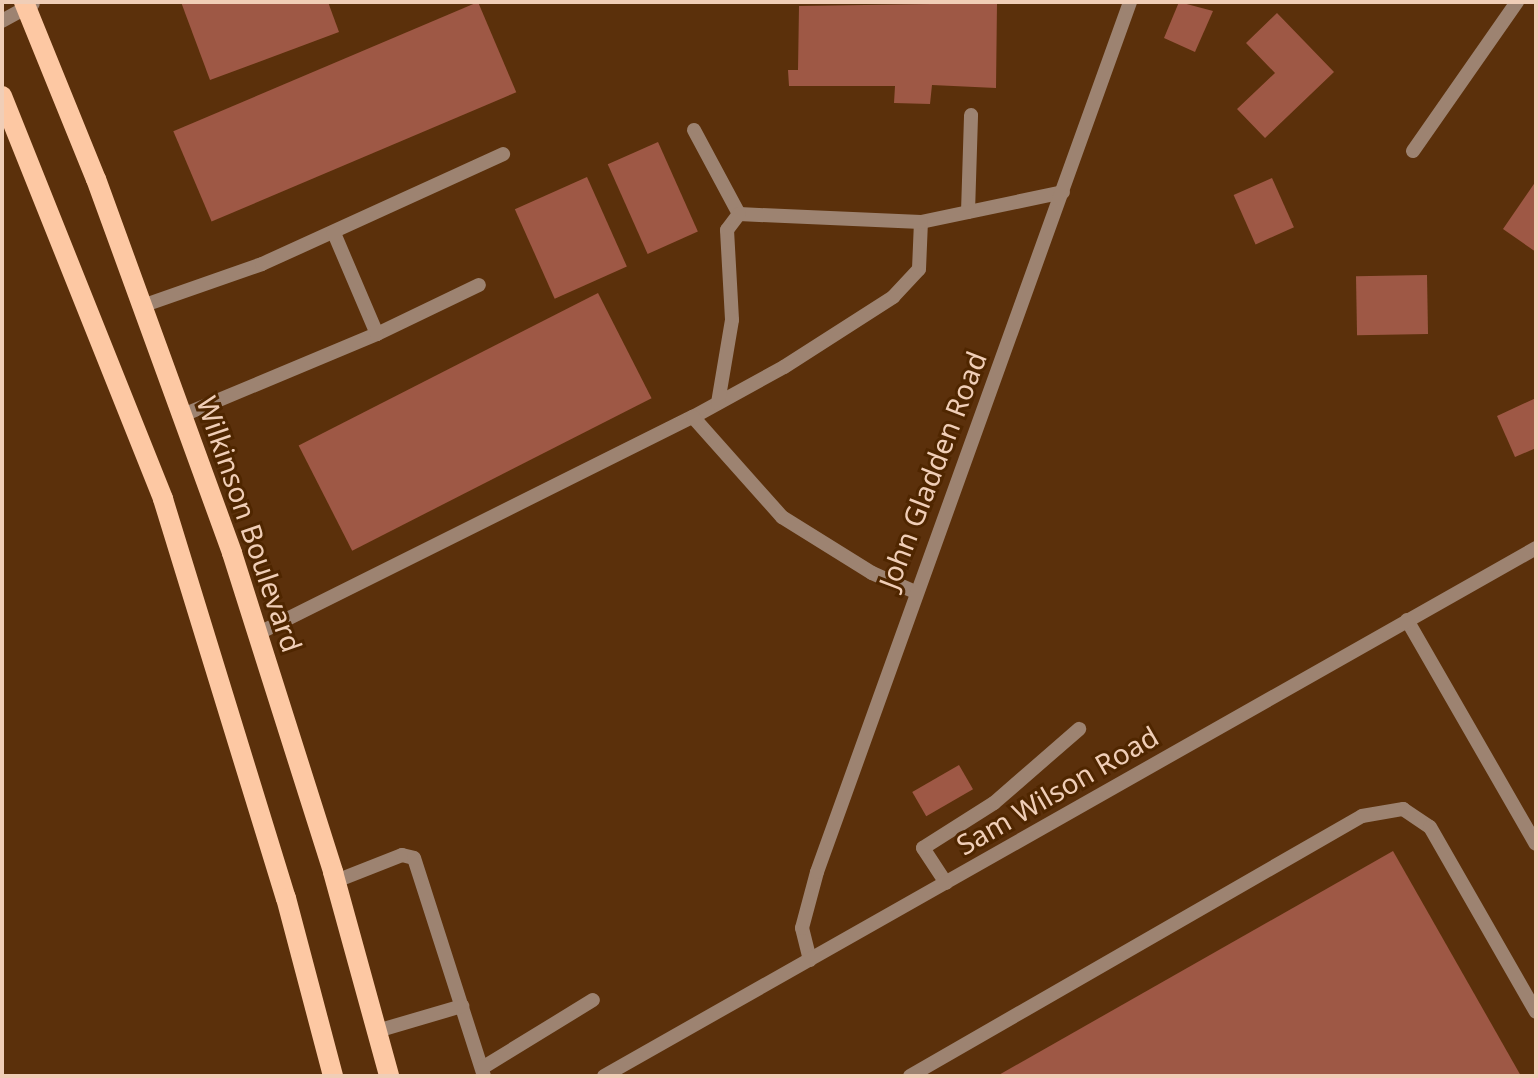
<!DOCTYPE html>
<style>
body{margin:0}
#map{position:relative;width:1538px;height:1078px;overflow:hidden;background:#5b300b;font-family:"Noto Sans",sans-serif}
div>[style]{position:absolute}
.building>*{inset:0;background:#9e5845;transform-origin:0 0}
.minor>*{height:14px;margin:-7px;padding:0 7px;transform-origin:7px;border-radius:7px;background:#9d8371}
.major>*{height:20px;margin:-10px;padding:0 10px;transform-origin:10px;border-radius:10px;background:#fdc8a3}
span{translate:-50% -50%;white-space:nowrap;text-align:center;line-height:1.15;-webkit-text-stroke:6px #4f2600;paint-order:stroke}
.street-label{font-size:28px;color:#f0ceb7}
.frame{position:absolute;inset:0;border:4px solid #f0ceb7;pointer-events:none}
</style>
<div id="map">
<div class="building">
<div style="clip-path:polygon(181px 2px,328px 2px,339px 32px,210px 80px)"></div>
<div style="left:478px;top:2px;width:98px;height:331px;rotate:67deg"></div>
<div style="clip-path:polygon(1179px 2px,1213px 11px,1195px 52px,1164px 38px)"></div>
<div style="clip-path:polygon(997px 3px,996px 88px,932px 85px,930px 104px,894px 103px,895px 86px,789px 86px,788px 70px,798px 70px,799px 6px)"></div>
<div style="clip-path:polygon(1277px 13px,1334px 72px,1265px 138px,1237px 109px,1275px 73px,1246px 43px)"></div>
<div style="left:658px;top:142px;width:98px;height:55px;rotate:66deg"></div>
<div style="left:587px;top:177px;width:98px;height:79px;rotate:66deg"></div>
<div style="left:1272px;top:178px;width:54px;height:42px;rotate:66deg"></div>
<div style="clip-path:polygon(1536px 181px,1536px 252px,1503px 229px)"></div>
<div style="left:1427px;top:275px;width:59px;height:71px;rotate:89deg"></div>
<div style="left:598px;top:293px;width:118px;height:336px;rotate:63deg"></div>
<div style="clip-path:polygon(1536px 398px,1536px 448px,1515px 457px,1497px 416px)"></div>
<div style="left:959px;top:765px;width:28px;height:54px;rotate:60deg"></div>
<div style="clip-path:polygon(1393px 851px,1521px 1076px,997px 1076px)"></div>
</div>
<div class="minor">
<div style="left:2px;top:21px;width:35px;rotate:-29deg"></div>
<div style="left:694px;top:130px;width:95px;rotate:61.8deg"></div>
<div style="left:1413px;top:151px;width:182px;rotate:-55.1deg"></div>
<div style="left:968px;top:212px;width:97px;rotate:-88.2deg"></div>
<div style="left:921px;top:222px;width:145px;rotate:-11.9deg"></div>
<div style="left:142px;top:306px;width:127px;rotate:-19.3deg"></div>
<div style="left:262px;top:264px;width:265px;rotate:-24.5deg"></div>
<div style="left:377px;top:334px;width:113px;rotate:-25.7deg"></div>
<div style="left:183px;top:415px;width:210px;rotate:-22.7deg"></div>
<div style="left:377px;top:334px;width:110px;rotate:-113.1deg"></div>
<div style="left:693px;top:417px;width:104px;rotate:-28.8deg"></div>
<div style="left:784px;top:367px;width:130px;rotate:-32.7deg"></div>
<div style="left:893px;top:297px;width:38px;rotate:-47deg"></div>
<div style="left:919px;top:269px;width:47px;rotate:-87.6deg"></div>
<div style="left:921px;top:222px;width:182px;rotate:-177.5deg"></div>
<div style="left:739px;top:214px;width:20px;rotate:127deg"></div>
<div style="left:727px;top:230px;width:90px;rotate:86.8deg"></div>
<div style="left:732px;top:320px;width:84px;rotate:99.6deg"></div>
<div style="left:1407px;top:620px;width:258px;rotate:60.1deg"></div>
<div style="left:259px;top:633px;width:485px;rotate:-26.5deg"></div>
<div style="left:693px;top:417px;width:134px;rotate:48.3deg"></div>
<div style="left:782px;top:517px;width:106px;rotate:31.9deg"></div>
<div style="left:872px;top:573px;width:47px;rotate:23.8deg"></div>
<div style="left:336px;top:881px;width:71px;rotate:-21.5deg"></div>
<div style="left:402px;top:855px;width:12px;rotate:14deg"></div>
<div style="left:414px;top:858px;width:229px;rotate:72.2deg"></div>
<div style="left:946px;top:883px;width:42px;rotate:-123.3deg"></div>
<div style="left:923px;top:848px;width:84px;rotate:-32.4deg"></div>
<div style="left:994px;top:803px;width:113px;rotate:-41deg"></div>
<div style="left:810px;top:960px;width:33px;rotate:-104deg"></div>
<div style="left:802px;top:928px;width:58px;rotate:-75deg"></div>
<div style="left:817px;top:872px;width:925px;rotate:-70.21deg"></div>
<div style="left:377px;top:1031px;width:89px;rotate:-16.4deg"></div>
<div style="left:482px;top:1068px;width:130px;rotate:-31.5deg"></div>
<div style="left:604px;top:1076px;width:1071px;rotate:-29.53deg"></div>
<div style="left:910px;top:1076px;width:521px;rotate:-29.91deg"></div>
<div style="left:1362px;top:816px;width:42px;rotate:-9.7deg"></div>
<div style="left:1403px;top:809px;width:32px;rotate:34deg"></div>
<div style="left:1430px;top:827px;width:213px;rotate:60.2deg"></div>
</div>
<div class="major">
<div style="left:24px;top:2px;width:191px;rotate:67.9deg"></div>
<div style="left:96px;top:179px;width:398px;rotate:70deg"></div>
<div style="left:232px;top:553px;width:335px;rotate:72.4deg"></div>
<div style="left:333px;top:872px;width:212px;rotate:74.6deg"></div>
<div style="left:2px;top:96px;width:434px;rotate:68.2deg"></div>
<div style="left:163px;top:499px;width:418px;rotate:72.9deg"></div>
<div style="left:286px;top:898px;width:184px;rotate:75.2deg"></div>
</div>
<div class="street-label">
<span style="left:932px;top:470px;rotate:-69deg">John Gladden Road</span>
<span style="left:250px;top:524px;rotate:71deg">Wilkinson Boulevard</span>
<span style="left:1057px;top:790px;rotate:-30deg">Sam Wilson Road</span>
</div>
<div class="frame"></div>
</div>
